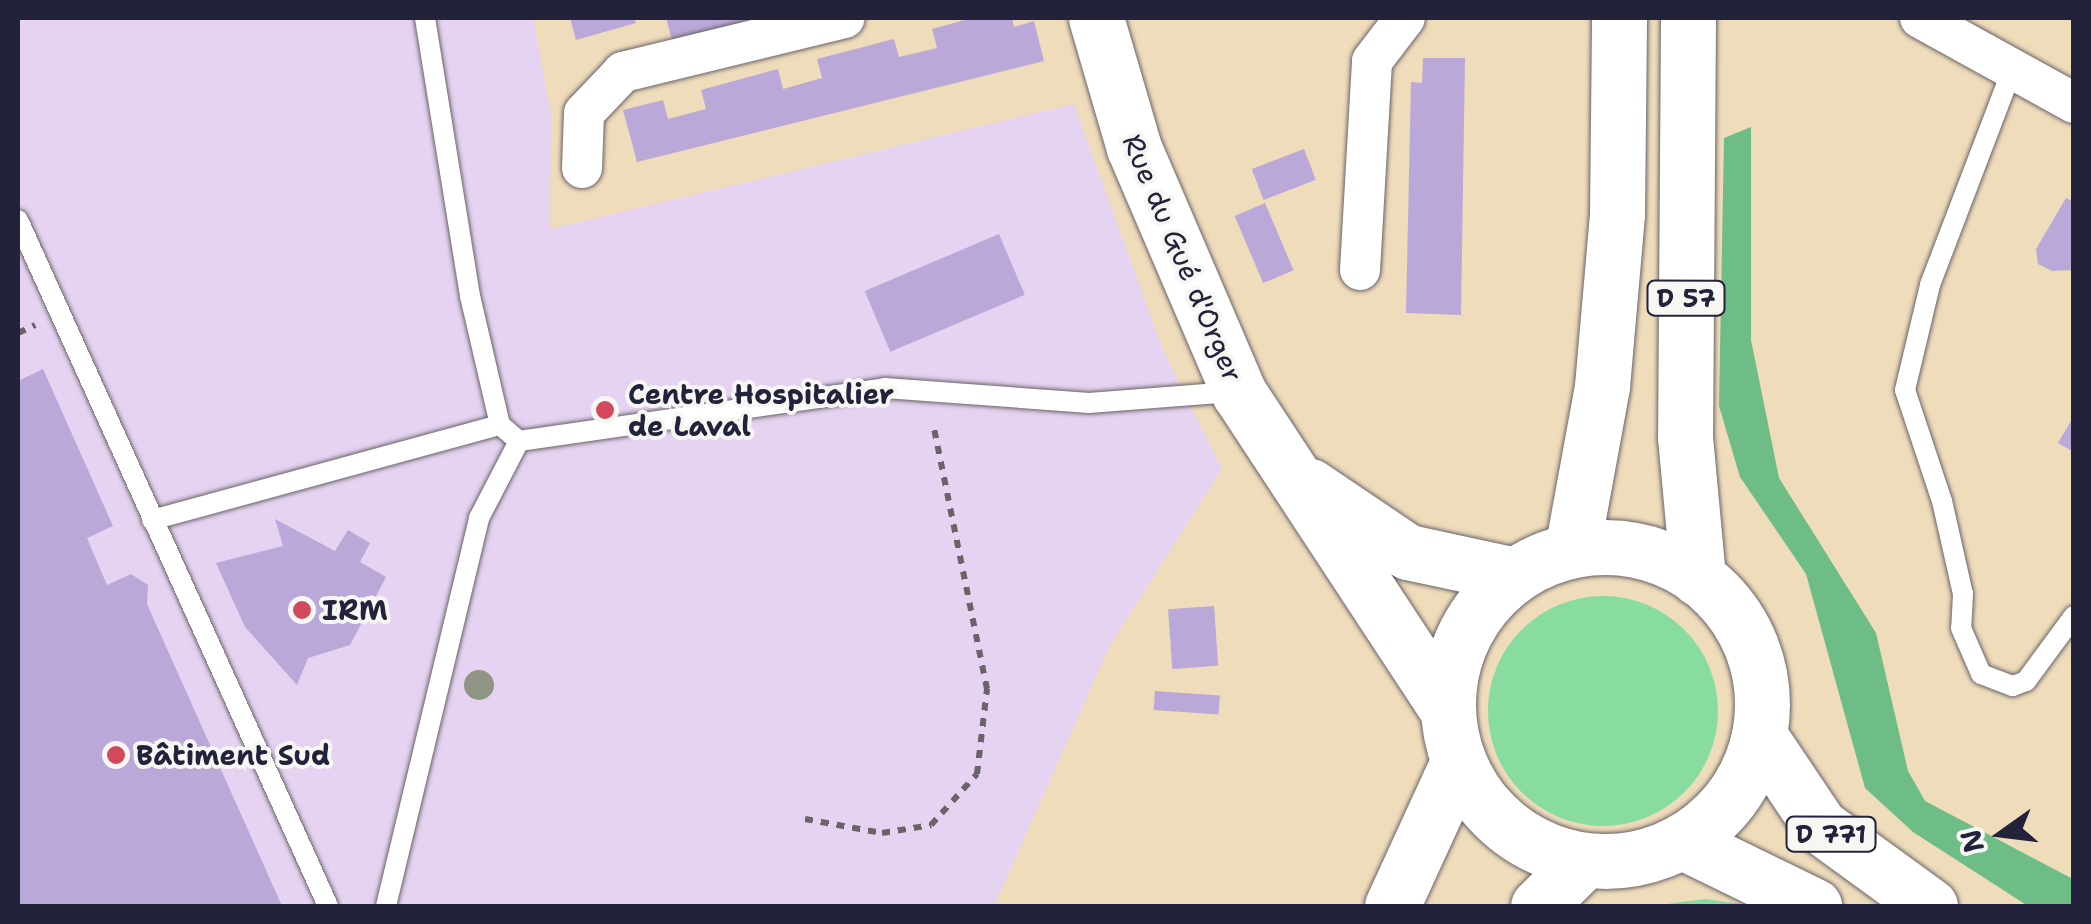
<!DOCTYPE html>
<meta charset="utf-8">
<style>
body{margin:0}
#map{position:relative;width:2091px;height:924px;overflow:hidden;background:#efdcbb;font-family:"Shantell Sans",sans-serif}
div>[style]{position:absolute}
.built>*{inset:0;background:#e5d3f1}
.green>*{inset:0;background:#88dc9f}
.round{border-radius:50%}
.forest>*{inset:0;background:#6ebc86}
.building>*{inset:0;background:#baa8d8;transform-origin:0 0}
.path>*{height:6px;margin-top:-3px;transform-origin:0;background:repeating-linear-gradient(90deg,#6a6368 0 8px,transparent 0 16px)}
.roads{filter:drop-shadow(0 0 2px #6a6368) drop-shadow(0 0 2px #6a6368)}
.service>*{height:20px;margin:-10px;padding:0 10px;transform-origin:10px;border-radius:10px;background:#fff}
.minor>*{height:40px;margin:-20px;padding:0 20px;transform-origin:20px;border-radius:20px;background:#fff}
.secondary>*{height:55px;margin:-27.5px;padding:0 27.5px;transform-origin:27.5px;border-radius:27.5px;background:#fff}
.primary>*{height:55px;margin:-27.5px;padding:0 27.5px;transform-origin:27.5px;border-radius:27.5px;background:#fff}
.primary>.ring{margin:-27.5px;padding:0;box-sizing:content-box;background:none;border:55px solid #fff;border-radius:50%}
.trees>*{width:30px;height:30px;margin:-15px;border-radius:50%;background:#8f9485}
.dots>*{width:28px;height:28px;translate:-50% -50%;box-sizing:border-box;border:5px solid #f6f6f2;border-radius:50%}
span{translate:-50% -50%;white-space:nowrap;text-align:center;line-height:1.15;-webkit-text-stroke:8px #f6f6f2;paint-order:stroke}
.shield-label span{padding:2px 8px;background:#f6f6f2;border:2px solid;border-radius:8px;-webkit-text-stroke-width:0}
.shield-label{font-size:25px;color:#22223b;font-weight:700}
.street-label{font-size:28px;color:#22223b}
.poi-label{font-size:28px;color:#22223b;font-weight:700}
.left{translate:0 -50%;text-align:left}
.frame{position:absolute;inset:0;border:20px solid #22223b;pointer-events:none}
.north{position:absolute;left:1951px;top:784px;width:100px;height:100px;-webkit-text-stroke:8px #f6f6f2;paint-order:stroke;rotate:256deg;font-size:28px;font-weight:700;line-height:40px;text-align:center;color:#22223b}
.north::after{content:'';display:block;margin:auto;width:35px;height:45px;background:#22223b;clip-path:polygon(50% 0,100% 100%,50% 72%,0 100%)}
</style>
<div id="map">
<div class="built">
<div style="clip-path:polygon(18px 18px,533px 18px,551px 114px,550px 229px,1074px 104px,1163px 350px,1222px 469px,1110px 645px,994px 906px,18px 906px)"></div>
</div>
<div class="green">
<div class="round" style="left:1488px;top:596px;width:230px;height:230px"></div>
<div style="clip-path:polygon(1706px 899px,1755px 906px,1654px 906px,1681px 902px)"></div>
</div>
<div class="forest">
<div style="clip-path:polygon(1751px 127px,1751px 340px,1779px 478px,1876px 633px,1908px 771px,1925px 801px,2073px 879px,2073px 906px,2028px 906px,1913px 832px,1865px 788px,1806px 574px,1740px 477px,1719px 406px,1724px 138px)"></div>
</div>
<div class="building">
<div style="clip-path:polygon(570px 18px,634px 18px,636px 23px,576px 40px)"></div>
<div style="clip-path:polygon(666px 18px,753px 18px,753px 19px,672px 40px)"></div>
<div style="clip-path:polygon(972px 18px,1012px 18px,1014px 27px,1034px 21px,1044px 61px,637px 162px,623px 110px,663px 100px,668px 119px,706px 109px,701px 90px,778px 69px,783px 89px,822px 78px,817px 59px,894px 39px,899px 57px,937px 48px,932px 29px)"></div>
<div style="clip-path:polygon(1423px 58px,1465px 58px,1461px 315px,1406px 313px,1411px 82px,1422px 83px)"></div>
<div style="left:1304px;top:149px;width:33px;height:56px;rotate:69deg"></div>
<div style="clip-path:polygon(2066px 198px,2074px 202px,2074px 270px,2052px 271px,2038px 264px,2036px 249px)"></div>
<div style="left:1265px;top:203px;width:73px;height:33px;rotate:67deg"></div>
<div style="left:999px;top:234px;width:66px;height:146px;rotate:67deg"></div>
<div style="clip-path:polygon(43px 369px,113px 526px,87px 538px,107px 585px,131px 574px,148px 585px,147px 604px,282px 906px,18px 906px,18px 381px)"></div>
<div style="clip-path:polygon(2074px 416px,2074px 452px,2058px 443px)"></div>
<div style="clip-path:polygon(275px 519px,335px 551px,348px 530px,370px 543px,360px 562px,386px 577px,350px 645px,308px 658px,297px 685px,245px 627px,216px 563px,283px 546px)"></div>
<div style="left:1214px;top:606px;width:60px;height:46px;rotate:86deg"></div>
<div style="left:1155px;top:691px;width:65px;height:19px;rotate:4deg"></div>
</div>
<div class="path">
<div style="left:18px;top:333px;width:19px;rotate:-25deg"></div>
<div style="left:805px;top:819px;width:78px;rotate:10.3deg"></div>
<div style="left:882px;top:833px;width:50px;rotate:-9.3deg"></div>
<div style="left:931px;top:825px;width:69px;rotate:-48deg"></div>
<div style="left:977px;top:774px;width:86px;rotate:-83.3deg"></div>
<div style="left:987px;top:689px;width:271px;rotate:-101.5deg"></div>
</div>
<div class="roads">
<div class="service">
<div style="left:425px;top:18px;width:282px;rotate:80.8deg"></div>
<div style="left:470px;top:296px;width:132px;rotate:76.9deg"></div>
<div style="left:500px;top:425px;width:25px;rotate:40deg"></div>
<div style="left:2012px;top:70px;width:230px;rotate:110.9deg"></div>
<div style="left:1930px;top:285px;width:108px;rotate:103.4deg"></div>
<div style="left:1905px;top:390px;width:117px;rotate:71.6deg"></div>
<div style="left:1942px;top:501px;width:95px;rotate:77.3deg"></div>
<div style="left:1963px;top:594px;width:34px;rotate:93deg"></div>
<div style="left:1961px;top:628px;width:50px;rotate:66.5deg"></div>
<div style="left:1981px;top:674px;width:34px;rotate:21deg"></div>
<div style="left:2013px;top:686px;width:14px;rotate:-21deg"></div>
<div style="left:2026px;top:681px;width:81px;rotate:-53.6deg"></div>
<div style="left:18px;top:220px;width:753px;rotate:65.68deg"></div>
<div style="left:152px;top:520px;width:361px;rotate:-15.3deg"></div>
<div style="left:386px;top:906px;width:399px;rotate:-76.5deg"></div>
<div style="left:479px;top:518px;width:87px;rotate:-62.5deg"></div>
<div style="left:519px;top:441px;width:370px;rotate:-8.2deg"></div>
<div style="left:885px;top:388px;width:205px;rotate:4.2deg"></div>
<div style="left:1089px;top:403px;width:143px;rotate:-4.4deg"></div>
</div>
<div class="minor">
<div style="left:1920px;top:18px;width:176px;rotate:28.9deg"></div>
<div style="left:582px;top:168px;width:55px;rotate:-87.9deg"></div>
<div style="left:584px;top:113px;width:57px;rotate:-46.4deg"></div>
<div style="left:623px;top:72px;width:228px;rotate:-13.7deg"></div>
<div style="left:1360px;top:270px;width:209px;rotate:-86.7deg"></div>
<div style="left:1372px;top:61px;width:54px;rotate:-52.5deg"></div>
</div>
<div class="secondary">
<div style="left:1096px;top:18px;width:135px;rotate:73.7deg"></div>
<div style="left:1134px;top:148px;width:267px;rotate:66.8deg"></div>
<div style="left:1239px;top:393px;width:381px;rotate:56.7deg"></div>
<div style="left:1310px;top:486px;width:118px;rotate:34deg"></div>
<div style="left:1408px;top:552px;width:109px;rotate:12.1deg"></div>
</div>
<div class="primary">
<div style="left:1688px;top:18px;width:419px;rotate:90.4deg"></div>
<div style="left:1685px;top:437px;width:142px;rotate:84.7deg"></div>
<div class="ring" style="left:1448px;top:547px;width:259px;height:259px"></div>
<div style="left:1572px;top:550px;width:167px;rotate:-79.6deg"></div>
<div style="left:1602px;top:386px;width:173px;rotate:-85deg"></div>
<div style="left:1617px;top:214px;width:196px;rotate:-89.4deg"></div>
<div style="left:1759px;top:735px;width:110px;rotate:56.2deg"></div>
<div style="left:1820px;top:826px;width:136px;rotate:36deg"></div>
<div style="left:1683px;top:842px;width:146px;rotate:26deg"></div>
<div style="left:1392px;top:906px;width:158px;rotate:-65.4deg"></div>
<div style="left:1538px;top:906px;width:64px;rotate:-44.4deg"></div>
</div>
</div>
<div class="trees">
<div style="left:479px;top:685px"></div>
</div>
<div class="dots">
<div style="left:605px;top:410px;background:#d1495b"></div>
<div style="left:302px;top:610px;background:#d1495b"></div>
<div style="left:116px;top:755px;background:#d1495b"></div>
</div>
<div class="shield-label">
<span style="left:1686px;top:298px">D 57</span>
<span style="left:1831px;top:834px">D 771</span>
</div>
<div class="street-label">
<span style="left:1183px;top:258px;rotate:67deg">Rue du Gué d'Orger</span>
</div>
<div class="poi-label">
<span class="left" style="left:628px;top:410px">Centre Hospitalier<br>de Laval</span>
<span class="left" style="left:322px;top:610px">IRM</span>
<span class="left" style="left:136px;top:755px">Bâtiment Sud</span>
</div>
<div class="frame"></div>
<div class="north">N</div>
</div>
